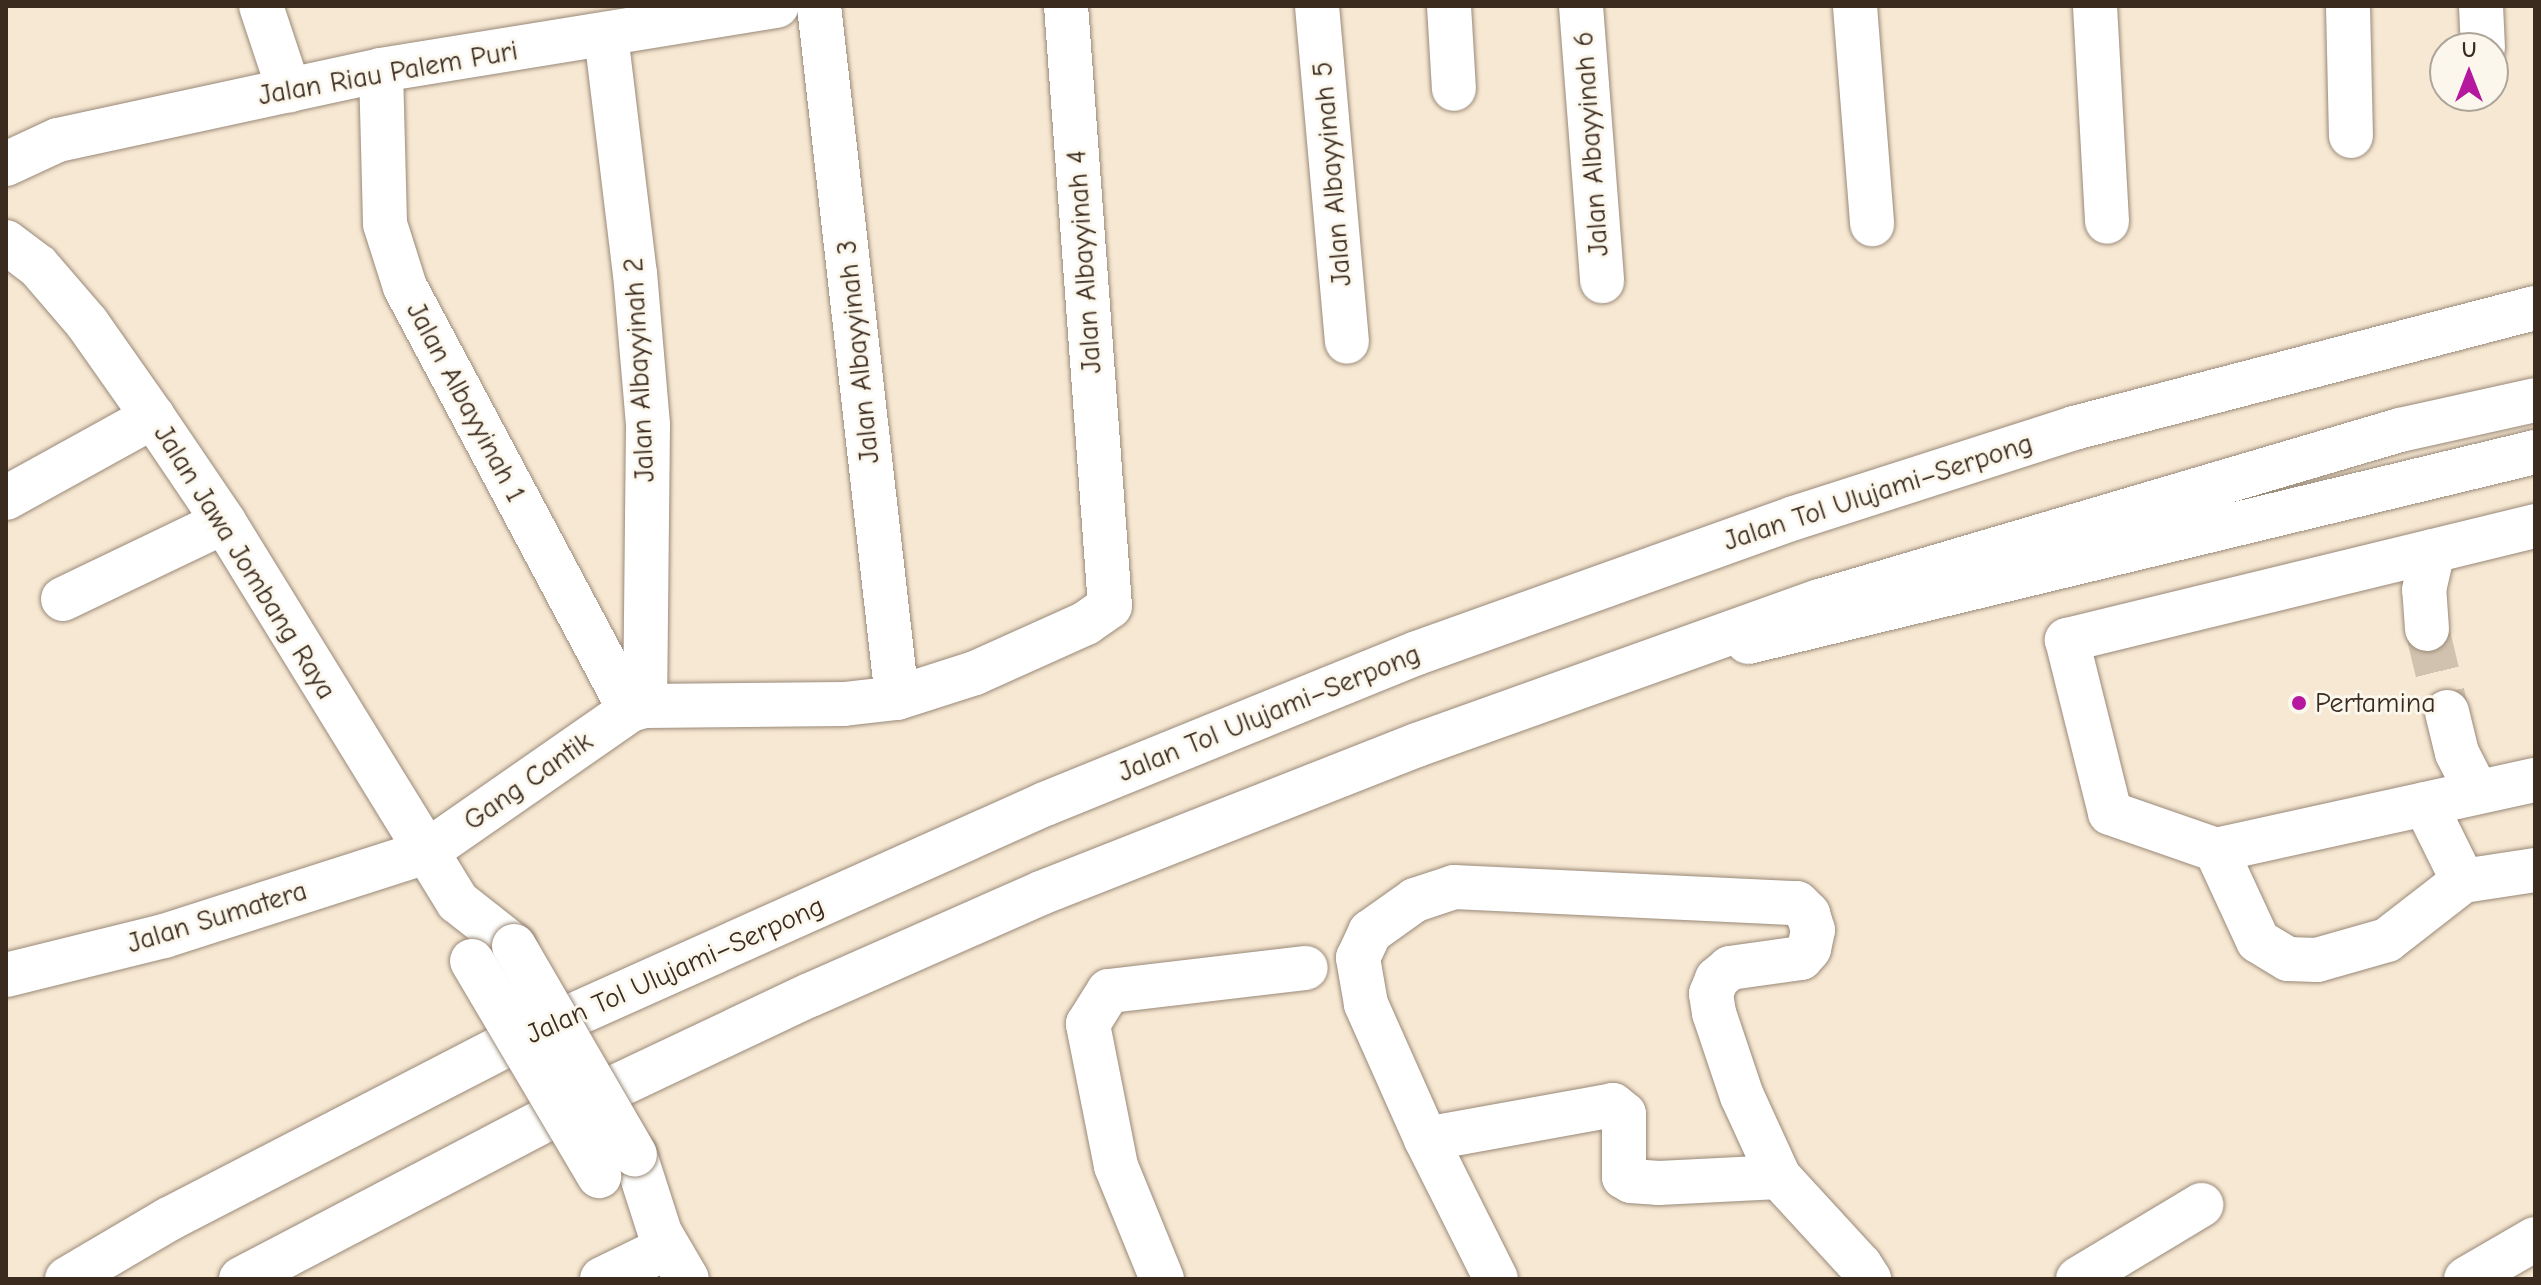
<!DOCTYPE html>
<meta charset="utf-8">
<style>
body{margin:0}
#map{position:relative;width:2541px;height:1285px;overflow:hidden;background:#f7e8d3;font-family:"Comic Neue",sans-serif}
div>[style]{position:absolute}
.minor-tunnel>*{height:44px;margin-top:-22px;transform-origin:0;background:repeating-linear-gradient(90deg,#d1c2af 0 44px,transparent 0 66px)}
.roads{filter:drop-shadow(0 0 2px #998978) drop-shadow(0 0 2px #998978)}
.minor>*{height:44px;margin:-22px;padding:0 22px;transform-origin:22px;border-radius:22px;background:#fff}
.major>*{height:44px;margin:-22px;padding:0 22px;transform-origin:22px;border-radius:22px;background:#fff}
.highway>*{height:44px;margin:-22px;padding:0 22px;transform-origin:22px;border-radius:22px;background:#fff}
.bridges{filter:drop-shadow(0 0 2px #998978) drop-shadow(0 0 2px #998978)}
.major-bridge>*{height:44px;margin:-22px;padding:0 22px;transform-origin:22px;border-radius:22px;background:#fff}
.dots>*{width:22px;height:22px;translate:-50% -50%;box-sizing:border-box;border:4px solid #fbf7ec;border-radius:50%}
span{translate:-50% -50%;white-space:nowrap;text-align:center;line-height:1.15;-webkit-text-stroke:6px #fbf7ec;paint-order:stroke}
.street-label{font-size:28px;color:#3b2a1e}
.poi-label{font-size:28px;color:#3b2a1e}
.left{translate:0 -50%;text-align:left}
.frame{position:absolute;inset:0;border:8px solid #3b2a1e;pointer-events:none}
.north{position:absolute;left:2429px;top:32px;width:80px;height:80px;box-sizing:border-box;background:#fbf7ec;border:2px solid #aea59a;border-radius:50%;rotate:0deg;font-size:22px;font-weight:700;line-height:32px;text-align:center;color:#3b2a1e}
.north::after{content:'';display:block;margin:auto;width:28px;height:36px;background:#b5179e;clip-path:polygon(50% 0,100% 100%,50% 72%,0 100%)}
</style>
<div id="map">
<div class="minor-tunnel">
<div style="left:2427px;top:629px;width:85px;rotate:76.5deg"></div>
</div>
<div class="roads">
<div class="minor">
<div style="left:261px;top:6px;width:89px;rotate:71.6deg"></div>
<div style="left:819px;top:6px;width:696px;rotate:83.57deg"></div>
<div style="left:1317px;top:6px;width:337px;rotate:84.9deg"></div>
<div style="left:1449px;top:6px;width:83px;rotate:86.6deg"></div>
<div style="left:1581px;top:6px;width:276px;rotate:85.6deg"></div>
<div style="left:1855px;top:6px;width:219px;rotate:85.5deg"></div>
<div style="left:2095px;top:6px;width:216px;rotate:86.8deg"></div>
<div style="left:2348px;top:6px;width:130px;rotate:88.7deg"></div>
<div style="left:2481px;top:6px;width:42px;rotate:87.3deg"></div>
<div style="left:606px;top:35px;width:240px;rotate:83.1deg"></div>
<div style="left:635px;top:273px;width:153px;rotate:85.1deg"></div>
<div style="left:648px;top:425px;width:281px;rotate:90.6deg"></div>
<div style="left:381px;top:70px;width:154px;rotate:88.5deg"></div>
<div style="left:385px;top:224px;width:66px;rotate:72.4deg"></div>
<div style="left:405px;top:287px;width:479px;rotate:62deg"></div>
<div style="left:6px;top:164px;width:57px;rotate:-24.8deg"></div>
<div style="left:58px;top:140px;width:330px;rotate:-12.2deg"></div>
<div style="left:381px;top:70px;width:401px;rotate:-9.2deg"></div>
<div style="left:6px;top:498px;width:168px;rotate:-28.9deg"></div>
<div style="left:2535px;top:526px;width:482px;rotate:166.3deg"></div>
<div style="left:2067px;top:640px;width:178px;rotate:76deg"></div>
<div style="left:2110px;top:813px;width:112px;rotate:19.2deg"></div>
<div style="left:2216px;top:850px;width:327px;rotate:-12.4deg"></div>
<div style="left:63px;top:599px;width:178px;rotate:-25.6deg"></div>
<div style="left:2427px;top:629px;width:39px;rotate:-94deg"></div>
<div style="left:2424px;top:590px;width:40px;rotate:-77deg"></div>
<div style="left:1748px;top:642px;width:810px;rotate:-13.57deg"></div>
<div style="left:2447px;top:712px;width:42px;rotate:76.3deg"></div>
<div style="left:2457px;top:753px;width:44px;rotate:62.9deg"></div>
<div style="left:2425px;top:804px;width:86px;rotate:63.7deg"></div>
<div style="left:2216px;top:850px;width:100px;rotate:65.2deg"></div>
<div style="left:2258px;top:941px;width:35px;rotate:31deg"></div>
<div style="left:2288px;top:959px;width:29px;rotate:2deg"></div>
<div style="left:2317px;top:960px;width:73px;rotate:-15.9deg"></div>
<div style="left:2387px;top:940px;width:96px;rotate:-37.8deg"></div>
<div style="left:2463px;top:881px;width:73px;rotate:-8.7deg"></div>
<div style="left:6px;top:975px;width:163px;rotate:-13.9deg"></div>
<div style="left:164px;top:936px;width:275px;rotate:-17.8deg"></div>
<div style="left:426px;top:852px;width:249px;rotate:-34.8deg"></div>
<div style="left:630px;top:710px;width:16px;rotate:-15deg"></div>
<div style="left:645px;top:706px;width:199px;rotate:-0.6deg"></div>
<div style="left:844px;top:704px;width:53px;rotate:-6.5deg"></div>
<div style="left:897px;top:698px;width:82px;rotate:-17.8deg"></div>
<div style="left:975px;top:673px;width:122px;rotate:-24.2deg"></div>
<div style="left:1086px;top:623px;width:29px;rotate:-35deg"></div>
<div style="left:1110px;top:606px;width:602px;rotate:-94.19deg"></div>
<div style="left:1426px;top:1139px;width:190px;rotate:-10.3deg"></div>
<div style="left:1613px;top:1105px;width:14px;rotate:39deg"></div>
<div style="left:1624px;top:1114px;width:63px;rotate:90deg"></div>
<div style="left:1624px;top:1177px;width:8px;rotate:30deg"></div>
<div style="left:1631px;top:1181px;width:28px;rotate:4deg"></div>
<div style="left:1659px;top:1183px;width:120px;rotate:-2.9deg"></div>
<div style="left:602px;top:1279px;width:73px;rotate:-25.9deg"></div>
<div style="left:1162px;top:1279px;width:122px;rotate:-112.2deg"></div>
<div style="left:1116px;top:1166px;width:145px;rotate:-101.2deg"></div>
<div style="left:1088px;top:1024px;width:39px;rotate:-58deg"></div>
<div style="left:1109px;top:991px;width:198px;rotate:-6.7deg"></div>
<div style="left:1496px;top:1279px;width:157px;rotate:-116.6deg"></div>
<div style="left:1426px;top:1139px;width:148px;rotate:-114deg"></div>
<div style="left:1366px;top:1004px;width:47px;rotate:-99.9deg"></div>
<div style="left:1358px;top:958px;width:29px;rotate:-65deg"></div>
<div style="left:1370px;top:932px;width:55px;rotate:-35.4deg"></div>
<div style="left:1415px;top:900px;width:41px;rotate:-18.4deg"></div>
<div style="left:1454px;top:887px;width:343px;rotate:2.7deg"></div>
<div style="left:1797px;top:903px;width:16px;rotate:45deg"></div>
<div style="left:1808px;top:914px;width:17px;rotate:73deg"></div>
<div style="left:1813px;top:930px;width:19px;rotate:102deg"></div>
<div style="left:1809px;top:949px;width:12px;rotate:132deg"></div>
<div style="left:1801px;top:958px;width:72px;rotate:172deg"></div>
<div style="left:1730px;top:968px;width:17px;rotate:140deg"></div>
<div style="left:1717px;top:979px;width:16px;rotate:112deg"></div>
<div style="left:1711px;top:994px;width:19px;rotate:81deg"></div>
<div style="left:1714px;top:1013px;width:88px;rotate:71.4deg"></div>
<div style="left:1742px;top:1096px;width:89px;rotate:65.4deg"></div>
<div style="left:1779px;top:1177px;width:120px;rotate:47.4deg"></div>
<div style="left:1860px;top:1265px;width:17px;rotate:57deg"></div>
<div style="left:2078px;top:1279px;width:144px;rotate:-31deg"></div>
<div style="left:2466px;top:1279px;width:80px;rotate:-30.1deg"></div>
</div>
<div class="major">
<div style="left:6px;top:242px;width:40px;rotate:37deg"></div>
<div style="left:38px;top:266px;width:75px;rotate:49.3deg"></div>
<div style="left:87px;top:323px;width:115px;rotate:54.9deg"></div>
<div style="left:153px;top:417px;width:127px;rotate:55.9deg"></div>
<div style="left:224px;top:522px;width:446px;rotate:58.4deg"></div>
<div style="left:458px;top:902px;width:71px;rotate:38.2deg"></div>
<div style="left:635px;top:1155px;width:82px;rotate:72.2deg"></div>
<div style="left:660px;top:1233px;width:53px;rotate:59.6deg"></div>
</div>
<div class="highway">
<div style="left:67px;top:1279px;width:118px;rotate:-30.5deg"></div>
<div style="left:169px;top:1219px;width:373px;rotate:-27.3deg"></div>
<div style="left:500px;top:1048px;width:597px;rotate:-24.12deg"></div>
<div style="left:1045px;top:804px;width:401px;rotate:-22.1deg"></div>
<div style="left:1417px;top:653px;width:400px;rotate:-19.7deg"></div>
<div style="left:1794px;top:518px;width:294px;rotate:-17.8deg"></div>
<div style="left:2074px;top:428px;width:476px;rotate:-14.6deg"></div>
<div style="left:241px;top:1279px;width:341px;rotate:-27.6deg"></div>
<div style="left:543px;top:1121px;width:295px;rotate:-25.3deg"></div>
<div style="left:810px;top:995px;width:253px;rotate:-23.8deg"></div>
<div style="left:1041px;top:893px;width:404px;rotate:-21.5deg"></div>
<div style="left:1417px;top:745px;width:428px;rotate:-19.7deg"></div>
<div style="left:1820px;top:601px;width:605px;rotate:-16.43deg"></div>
<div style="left:2400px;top:430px;width:138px;rotate:-12.5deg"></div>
</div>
</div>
<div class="bridges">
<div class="major-bridge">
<div style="left:514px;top:946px;width:241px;rotate:59.9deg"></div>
<div style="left:472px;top:961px;width:250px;rotate:59.4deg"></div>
</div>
</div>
<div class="dots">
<div style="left:2299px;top:703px;background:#b5179e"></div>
</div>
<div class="street-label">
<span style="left:388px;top:73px;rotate:-10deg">Jalan Riau Palem Puri</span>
<span style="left:1591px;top:144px;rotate:-94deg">Jalan Albayyinah 6</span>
<span style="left:1332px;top:174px;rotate:-95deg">Jalan Albayyinah 5</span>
<span style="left:1084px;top:262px;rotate:-94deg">Jalan Albayyinah 4</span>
<span style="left:858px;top:352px;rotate:-96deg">Jalan Albayyinah 3</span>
<span style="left:639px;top:370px;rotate:-93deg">Jalan Albayyinah 2</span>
<span style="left:466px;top:402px;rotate:62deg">Jalan Albayyinah 1</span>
<span style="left:1878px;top:492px;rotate:-18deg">Jalan Tol Ulujami–Serpong</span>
<span style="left:245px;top:562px;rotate:58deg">Jalan Jawa Jombang Raya</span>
<span style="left:1269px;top:713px;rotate:-22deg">Jalan Tol Ulujami–Serpong</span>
<span style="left:528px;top:781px;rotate:-35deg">Gang Cantik</span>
<span style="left:217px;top:917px;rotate:-17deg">Jalan Sumatera</span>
<span style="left:675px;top:970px;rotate:-24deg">Jalan Tol Ulujami–Serpong</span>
</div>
<div class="poi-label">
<span class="left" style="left:2315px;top:703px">Pertamina</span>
</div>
<div class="frame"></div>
<div class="north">U</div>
</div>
